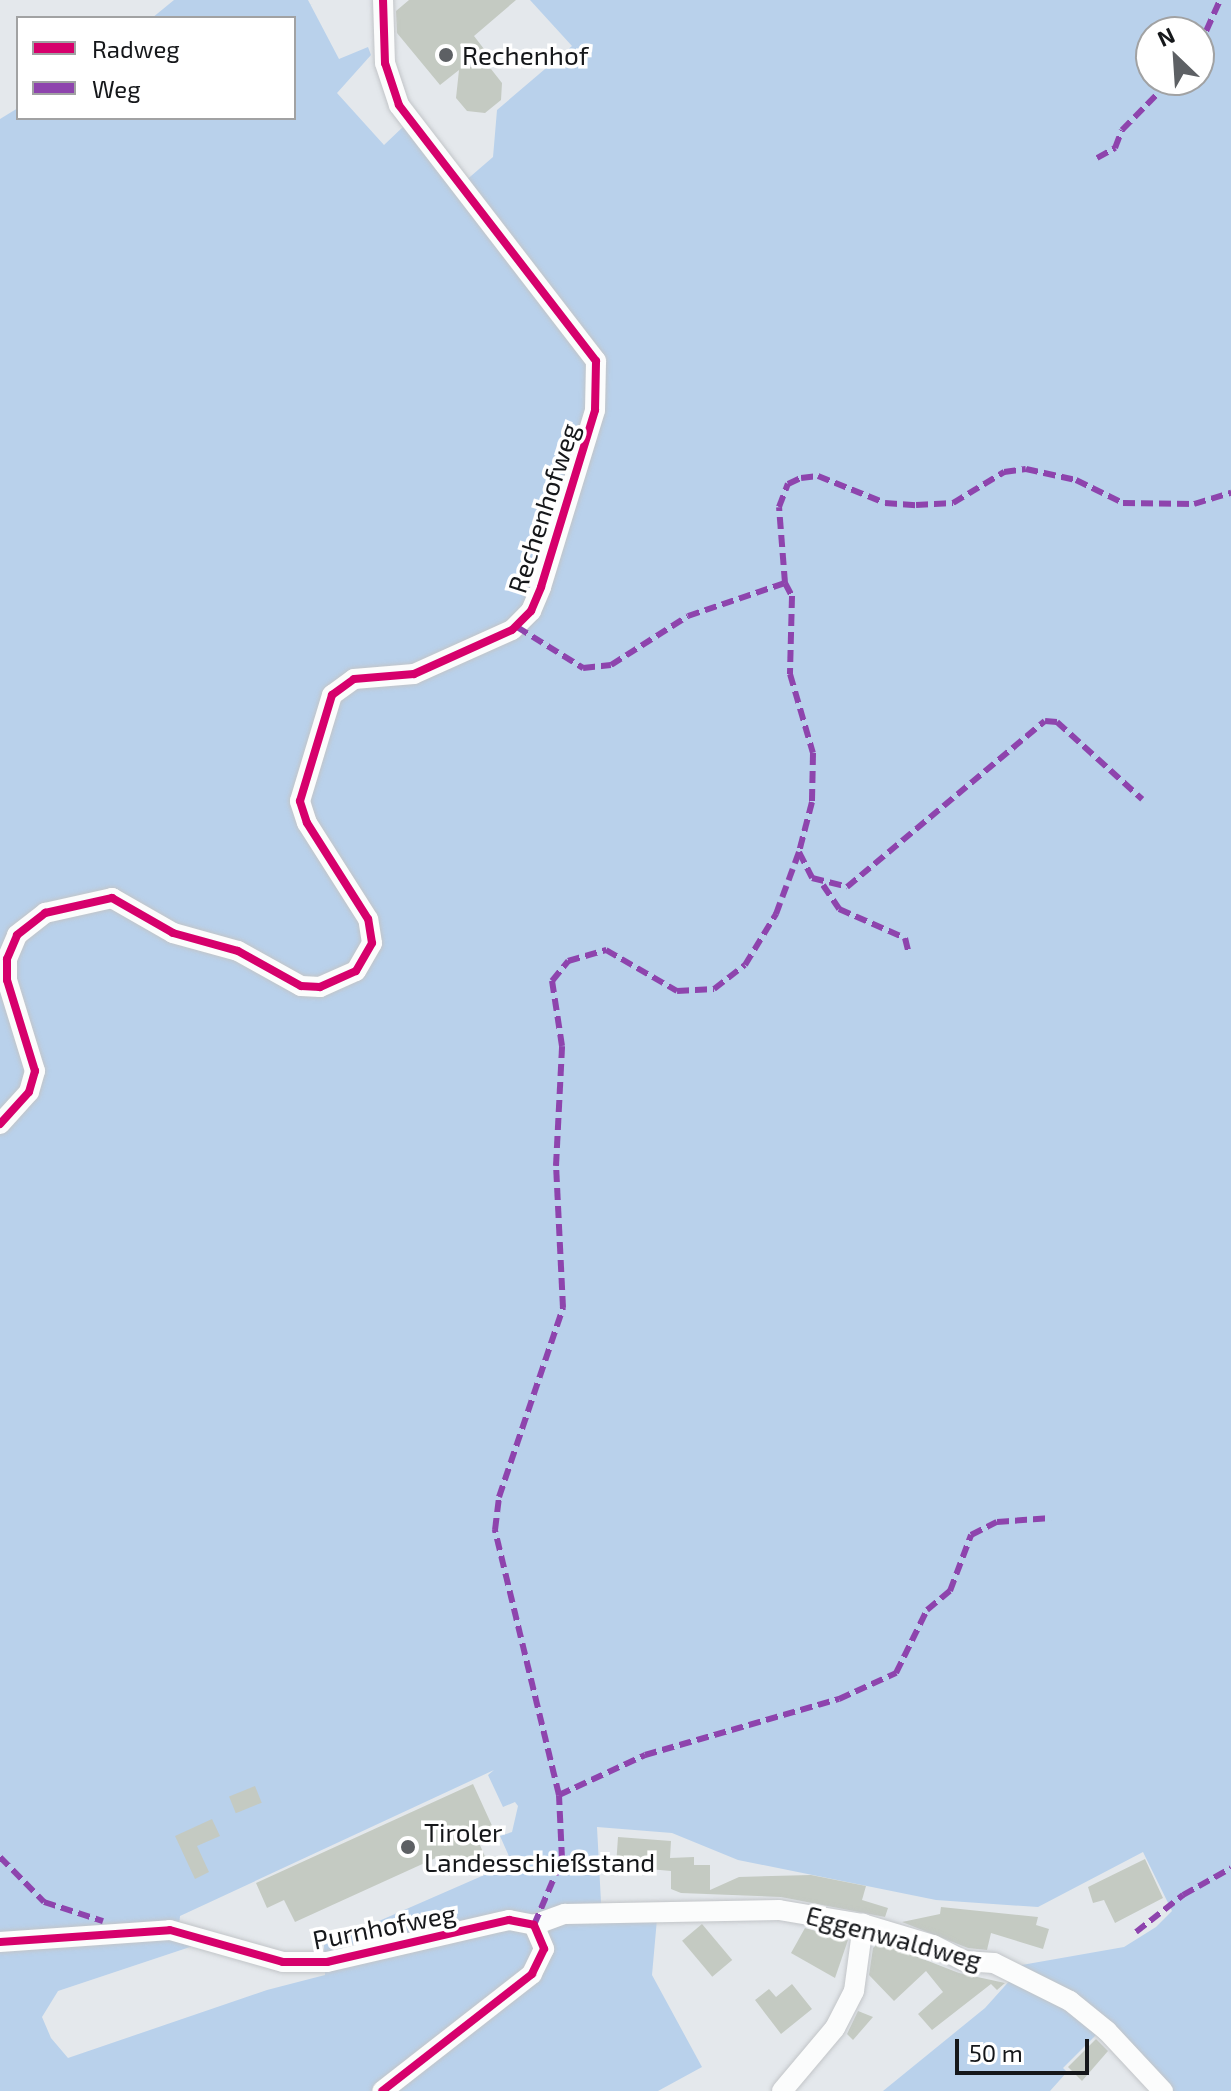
<!DOCTYPE html>
<meta charset="utf-8">
<style>
body{margin:0}
#map{position:relative;width:1231px;height:2091px;overflow:hidden;background:#e4e8ec;font-family:"Exo 2",sans-serif}
div>[style]{position:absolute}
.green>*{inset:0;background:#b9d1eb}
.building>*{inset:0;background:#c4cac2;transform-origin:0 0}
.roads{filter:drop-shadow(0 0 2px #c2c5c8) drop-shadow(0 0 2px #c2c5c8)}
.minor>*{height:20px;margin:-10px;padding:0 10px;transform-origin:10px;border-radius:10px;background:#fbfcfc}
.quiet>*{height:6px;margin-top:-3px;transform-origin:0;background:repeating-linear-gradient(90deg,#8e44ad 0 12px,transparent 0 18px)}
.cycleway>*{height:8px;margin:-4px;padding:0 4px;transform-origin:4px;border-radius:4px;background:#d6006c}
.dots>*{width:22px;height:22px;translate:-50% -50%;box-sizing:border-box;border:4px solid #fff;border-radius:50%}
span{translate:-50% -50%;white-space:nowrap;text-align:center;line-height:1.15;-webkit-text-stroke:7px #fff;paint-order:stroke}
.poi-label{font-size:26px;color:#15171a}
.left{translate:0 -50%;text-align:left}
.street-label{font-size:26px;color:#15171a}
.legend{position:absolute;left:16px;top:16px;width:280px;height:104px;box-sizing:border-box;background:#fff;border:2px solid #a1a2a3;margin:0;padding:10px 14px;list-style:none;font-size:24px;color:#15171a}
.legend li{display:flex;align-items:center;gap:16px;height:40px}
.legend b{width:40px;border:2px solid #a1a2a3}
.north{position:absolute;left:1135px;top:16px;width:80px;height:80px;box-sizing:border-box;background:#fff;border:2px solid #a1a2a3;border-radius:50%;rotate:335deg;font-size:22px;font-weight:700;line-height:32px;text-align:center;color:#15171a}
.north::after{content:'';display:block;margin:auto;width:28px;height:36px;background:#5d6064;clip-path:polygon(50% 0,100% 100%,50% 72%,0 100%)}
.scale{position:absolute;left:955px;top:2039px;width:134px;height:36px;box-sizing:border-box;border:4px solid #15171a;border-top:0;padding-left:10px;font-size:24px;line-height:28px;white-space:nowrap;color:#15171a;-webkit-text-stroke:6px #fff;paint-order:stroke}
</style>
<div id="map">
<div class="green">
<div style="clip-path:polygon(evenodd,174px 0,308px 0,339px 59px,368px 47px,371px 55px,337px 93px,384px 145px,405px 125px,456px 189px,493px 157px,497px 110px,572px 46px,530px 0,1231px 0,1231px 2091px,1170px 2091px,1016px 1966px,1124px 1947px,1156px 1927px,1172px 1911px,1143px 1852px,1038px 1907px,936px 1900px,738px 1860px,672px 1833px,597px 1827px,602px 1921px,657px 1919px,652px 1975px,702px 2067px,658px 2091px,0 2091px,0 119px,18px 108px,18px 118px,294px 118px,294px 18px,152px 18px,174px 0,1151px 32px,1199px 32px,1199px 80px,1151px 80px,1151px 32px,174px 0,494px 1770px,488px 1775px,503px 1807px,515px 1802px,518px 1806px,512px 1832px,500px 1836px,512px 1863px,324px 1945px,325px 1975px,267px 1990px,68px 2058px,51px 2038px,42px 2017px,58px 1991px,193px 1946px,178px 1937px,180px 1916px,494px 1770px)"></div>
<div style="clip-path:polygon(1012px 1978px,1101px 2030px,1063px 2068px,1067px 2072px,1050px 2091px,883px 2091px,985px 2008px)"></div>
</div>
<div class="building">
<div style="clip-path:polygon(409px 0,516px 0,474px 36px,484px 49px,464px 66px,491px 69px,502px 83px,501px 100px,485px 113px,467px 111px,456px 98px,459px 70px,440px 85px,397px 33px,396px 11px)"></div>
<div style="clip-path:polygon(473px 1784px,494px 1830px,477px 1838px,486px 1859px,449px 1876px,440px 1856px,295px 1922px,284px 1900px,267px 1908px,256px 1883px)"></div>
<div style="left:255px;top:1786px;width:18px;height:28px;rotate:68deg"></div>
<div style="clip-path:polygon(212px 1819px,220px 1836px,197px 1846px,209px 1872px,195px 1879px,175px 1836px)"></div>
<div style="clip-path:polygon(618px 1837px,671px 1841px,670px 1858px,694px 1857px,694px 1865px,710px 1865px,710px 1890px,739px 1877px,811px 1875px,866px 1886px,862px 1900px,888px 1908px,885px 1917px,781px 1897px,681px 1893px,671px 1889px,671px 1871px,616px 1866px)"></div>
<div style="clip-path:polygon(1145px 1859px,1163px 1898px,1115px 1923px,1104px 1900px,1093px 1903px,1088px 1887px)"></div>
<div style="clip-path:polygon(941px 1907px,1038px 1917px,1036px 1925px,1049px 1929px,1043px 1949px,991px 1933px,987px 1950px,968px 1948px,902px 1922px,940px 1914px)"></div>
<div style="left:702px;top:1924px;width:47px;height:26px;rotate:50deg"></div>
<div style="clip-path:polygon(805px 1928px,848px 1940px,835px 1978px,791px 1953px)"></div>
<div style="clip-path:polygon(879px 1942px,959px 1973px,1005px 1983px,997px 1990px,991px 1984px,932px 2030px,918px 2014px,943px 1992px,926px 1971px,894px 2001px,869px 1975px,873px 1948px)"></div>
<div style="clip-path:polygon(792px 1984px,812px 2009px,781px 2034px,755px 2000px,769px 1989px,776px 1997px)"></div>
<div style="clip-path:polygon(858px 2011px,873px 2017px,853px 2040px,847px 2034px)"></div>
<div style="clip-path:polygon(1096px 2039px,1108px 2051px,1082px 2081px,1068px 2067px)"></div>
</div>
<div class="roads">
<div class="minor">
<div style="left:0;top:1124px;width:43px;rotate:-47.8deg"></div>
<div style="left:29px;top:1092px;width:22px;rotate:-74deg"></div>
<div style="left:35px;top:1071px;width:95px;rotate:-107.1deg"></div>
<div style="left:7px;top:980px;width:21px;rotate:-90deg"></div>
<div style="left:7px;top:959px;width:26px;rotate:-67deg"></div>
<div style="left:17px;top:935px;width:36px;rotate:-38deg"></div>
<div style="left:45px;top:913px;width:69px;rotate:-12.6deg"></div>
<div style="left:112px;top:898px;width:70px;rotate:29.8deg"></div>
<div style="left:173px;top:933px;width:67px;rotate:15.5deg"></div>
<div style="left:238px;top:951px;width:72px;rotate:29.1deg"></div>
<div style="left:301px;top:986px;width:19px;rotate:3deg"></div>
<div style="left:320px;top:987px;width:39px;rotate:-24deg"></div>
<div style="left:356px;top:971px;width:32px;rotate:-60deg"></div>
<div style="left:372px;top:943px;width:24px;rotate:-99deg"></div>
<div style="left:368px;top:919px;width:114px;rotate:-122.4deg"></div>
<div style="left:307px;top:823px;width:23px;rotate:-108deg"></div>
<div style="left:300px;top:801px;width:111px;rotate:-73.2deg"></div>
<div style="left:332px;top:695px;width:27px;rotate:-36deg"></div>
<div style="left:354px;top:679px;width:60px;rotate:-4.8deg"></div>
<div style="left:414px;top:674px;width:107px;rotate:-24.2deg"></div>
<div style="left:512px;top:630px;width:27px;rotate:-45deg"></div>
<div style="left:531px;top:611px;width:26px;rotate:-67deg"></div>
<div style="left:541px;top:587px;width:185px;rotate:-73deg"></div>
<div style="left:595px;top:410px;width:49px;rotate:-88.8deg"></div>
<div style="left:596px;top:361px;width:323px;rotate:-127.6deg"></div>
<div style="left:399px;top:105px;width:44px;rotate:-108.4deg"></div>
<div style="left:385px;top:63px;width:63px;rotate:-91.8deg"></div>
<div style="left:534px;top:1925px;width:33px;rotate:-20deg"></div>
<div style="left:565px;top:1914px;width:214px;rotate:-1.1deg"></div>
<div style="left:779px;top:1910px;width:85px;rotate:9.5deg"></div>
<div style="left:863px;top:1924px;width:73px;rotate:16.7deg"></div>
<div style="left:933px;top:1945px;width:35px;rotate:27deg"></div>
<div style="left:964px;top:1961px;width:30px;rotate:4deg"></div>
<div style="left:994px;top:1963px;width:85px;rotate:26.6deg"></div>
<div style="left:1070px;top:2001px;width:48px;rotate:39deg"></div>
<div style="left:1107px;top:2031px;width:82px;rotate:47deg"></div>
<div style="left:0;top:1942px;width:170px;rotate:-4deg"></div>
<div style="left:170px;top:1930px;width:117px;rotate:15.8deg"></div>
<div style="left:283px;top:1962px;width:44px"></div>
<div style="left:327px;top:1962px;width:187px;rotate:-13deg"></div>
<div style="left:509px;top:1920px;width:25px;rotate:11deg"></div>
<div style="left:534px;top:1925px;width:26px;rotate:67deg"></div>
<div style="left:544px;top:1949px;width:28px;rotate:116deg"></div>
<div style="left:532px;top:1974px;width:190px;rotate:142deg"></div>
<div style="left:782px;top:2091px;width:82px;rotate:-49.9deg"></div>
<div style="left:835px;top:2028px;width:42px;rotate:-62.8deg"></div>
<div style="left:854px;top:1991px;width:68px;rotate:-82.3deg"></div>
</div>
</div>
<div class="quiet">
<div style="left:1199px;top:47px;width:51px;rotate:-65.9deg"></div>
<div style="left:1097px;top:158px;width:21px;rotate:-29deg"></div>
<div style="left:1115px;top:148px;width:19px;rotate:-69deg"></div>
<div style="left:1122px;top:130px;width:70px;rotate:-45.6deg"></div>
<div style="left:785px;top:583px;width:15px;rotate:62deg"></div>
<div style="left:792px;top:596px;width:78px;rotate:91.5deg"></div>
<div style="left:790px;top:674px;width:82px;rotate:73.8deg"></div>
<div style="left:813px;top:753px;width:49px;rotate:91.2deg"></div>
<div style="left:812px;top:802px;width:52px;rotate:104.6deg"></div>
<div style="left:799px;top:852px;width:29px;rotate:63deg"></div>
<div style="left:812px;top:878px;width:36px;rotate:14deg"></div>
<div style="left:847px;top:887px;width:258px;rotate:-40deg"></div>
<div style="left:1045px;top:721px;width:12px;rotate:5deg"></div>
<div style="left:1057px;top:722px;width:115px;rotate:42.2deg"></div>
<div style="left:517px;top:627px;width:78px;rotate:31.8deg"></div>
<div style="left:583px;top:668px;width:28px;rotate:-6deg"></div>
<div style="left:611px;top:665px;width:91px;rotate:-32.5deg"></div>
<div style="left:688px;top:616px;width:102px;rotate:-18.8deg"></div>
<div style="left:785px;top:583px;width:76px;rotate:-94.5deg"></div>
<div style="left:779px;top:507px;width:25px;rotate:-69deg"></div>
<div style="left:788px;top:484px;width:14px;rotate:-25deg"></div>
<div style="left:801px;top:478px;width:17px;rotate:-7deg"></div>
<div style="left:818px;top:476px;width:72px;rotate:21.9deg"></div>
<div style="left:885px;top:503px;width:31px;rotate:4deg"></div>
<div style="left:916px;top:505px;width:37px;rotate:-3deg"></div>
<div style="left:953px;top:503px;width:60px;rotate:-31.3deg"></div>
<div style="left:1004px;top:472px;width:22px;rotate:-8deg"></div>
<div style="left:1026px;top:469px;width:51px;rotate:12.4deg"></div>
<div style="left:1076px;top:480px;width:52px;rotate:26.1deg"></div>
<div style="left:1123px;top:503px;width:71px;rotate:0.8deg"></div>
<div style="left:1194px;top:504px;width:39px;rotate:-17deg"></div>
<div style="left:823px;top:885px;width:29px;rotate:56deg"></div>
<div style="left:839px;top:909px;width:72px;rotate:23.7deg"></div>
<div style="left:905px;top:938px;width:16px;rotate:76deg"></div>
<div style="left:559px;top:1795px;width:95px;rotate:-24.9deg"></div>
<div style="left:645px;top:1755px;width:202px;rotate:-16.1deg"></div>
<div style="left:839px;top:1699px;width:63px;rotate:-24.5deg"></div>
<div style="left:896px;top:1673px;width:70px;rotate:-63.8deg"></div>
<div style="left:927px;top:1610px;width:30px;rotate:-40deg"></div>
<div style="left:950px;top:1591px;width:60px;rotate:-69.4deg"></div>
<div style="left:971px;top:1535px;width:29px;rotate:-27deg"></div>
<div style="left:997px;top:1522px;width:54px;rotate:-4.2deg"></div>
<div style="left:0;top:1857px;width:63px;rotate:45.6deg"></div>
<div style="left:44px;top:1902px;width:62px;rotate:17.9deg"></div>
<div style="left:534px;top:1925px;width:72px;rotate:-67deg"></div>
<div style="left:562px;top:1859px;width:64px;rotate:-92.7deg"></div>
<div style="left:559px;top:1795px;width:273px;rotate:-103.6deg"></div>
<div style="left:495px;top:1530px;width:33px;rotate:-83deg"></div>
<div style="left:499px;top:1497px;width:200px;rotate:-71.3deg"></div>
<div style="left:563px;top:1308px;width:142px;rotate:-92.8deg"></div>
<div style="left:556px;top:1166px;width:120px;rotate:-87.1deg"></div>
<div style="left:562px;top:1046px;width:66px;rotate:-98.7deg"></div>
<div style="left:552px;top:981px;width:26px;rotate:-51deg"></div>
<div style="left:568px;top:961px;width:40px;rotate:-16deg"></div>
<div style="left:606px;top:950px;width:82px;rotate:30deg"></div>
<div style="left:677px;top:991px;width:37px;rotate:-3deg"></div>
<div style="left:714px;top:989px;width:39px;rotate:-38deg"></div>
<div style="left:745px;top:965px;width:60px;rotate:-58.7deg"></div>
<div style="left:776px;top:914px;width:66px;rotate:-69.6deg"></div>
<div style="left:1136px;top:1932px;width:60px;rotate:-38.2deg"></div>
<div style="left:1183px;top:1895px;width:55px;rotate:-29.4deg"></div>
</div>
<div class="cycleway">
<div style="left:0;top:1124px;width:43px;rotate:-47.8deg"></div>
<div style="left:29px;top:1092px;width:22px;rotate:-74deg"></div>
<div style="left:35px;top:1071px;width:95px;rotate:-107.1deg"></div>
<div style="left:7px;top:980px;width:21px;rotate:-90deg"></div>
<div style="left:7px;top:959px;width:26px;rotate:-67deg"></div>
<div style="left:17px;top:935px;width:36px;rotate:-38deg"></div>
<div style="left:45px;top:913px;width:69px;rotate:-12.6deg"></div>
<div style="left:112px;top:898px;width:70px;rotate:29.8deg"></div>
<div style="left:173px;top:933px;width:67px;rotate:15.5deg"></div>
<div style="left:238px;top:951px;width:72px;rotate:29.1deg"></div>
<div style="left:301px;top:986px;width:19px;rotate:3deg"></div>
<div style="left:320px;top:987px;width:39px;rotate:-24deg"></div>
<div style="left:356px;top:971px;width:32px;rotate:-60deg"></div>
<div style="left:372px;top:943px;width:24px;rotate:-99deg"></div>
<div style="left:368px;top:919px;width:114px;rotate:-122.4deg"></div>
<div style="left:307px;top:823px;width:23px;rotate:-108deg"></div>
<div style="left:300px;top:801px;width:111px;rotate:-73.2deg"></div>
<div style="left:332px;top:695px;width:27px;rotate:-36deg"></div>
<div style="left:354px;top:679px;width:60px;rotate:-4.8deg"></div>
<div style="left:414px;top:674px;width:107px;rotate:-24.2deg"></div>
<div style="left:512px;top:630px;width:27px;rotate:-45deg"></div>
<div style="left:531px;top:611px;width:26px;rotate:-67deg"></div>
<div style="left:541px;top:587px;width:185px;rotate:-73deg"></div>
<div style="left:595px;top:410px;width:49px;rotate:-88.8deg"></div>
<div style="left:596px;top:361px;width:323px;rotate:-127.6deg"></div>
<div style="left:399px;top:105px;width:44px;rotate:-108.4deg"></div>
<div style="left:385px;top:63px;width:63px;rotate:-91.8deg"></div>
<div style="left:0;top:1942px;width:170px;rotate:-4deg"></div>
<div style="left:170px;top:1930px;width:117px;rotate:15.8deg"></div>
<div style="left:283px;top:1962px;width:44px"></div>
<div style="left:327px;top:1962px;width:187px;rotate:-13deg"></div>
<div style="left:509px;top:1920px;width:25px;rotate:11deg"></div>
<div style="left:534px;top:1925px;width:26px;rotate:67deg"></div>
<div style="left:544px;top:1949px;width:28px;rotate:116deg"></div>
<div style="left:532px;top:1974px;width:190px;rotate:142deg"></div>
</div>
<div class="dots">
<div style="left:446px;top:55px;background:#5d6064"></div>
<div style="left:408px;top:1847px;background:#5d6064"></div>
</div>
<div class="poi-label">
<span class="left" style="left:462px;top:55px">Rechenhof</span>
<span class="left" style="left:424px;top:1847px">Tiroler<br>Landesschießstand</span>
</div>
<div class="street-label">
<span style="left:543px;top:508px;rotate:-72deg">Rechenhofweg</span>
<span style="left:384px;top:1926px;rotate:-11deg">Purnhofweg</span>
<span style="left:894px;top:1937px;rotate:15deg">Eggenwaldweg</span>
</div>
<ul class="legend">
<li><b style="height:10px;background:#d6006c"></b>Radweg</li>
<li><b style="height:10px;background:#8e44ad"></b>Weg</li>
</ul>
<div class="north">N</div>
<div class="scale">50 m</div>
</div>
